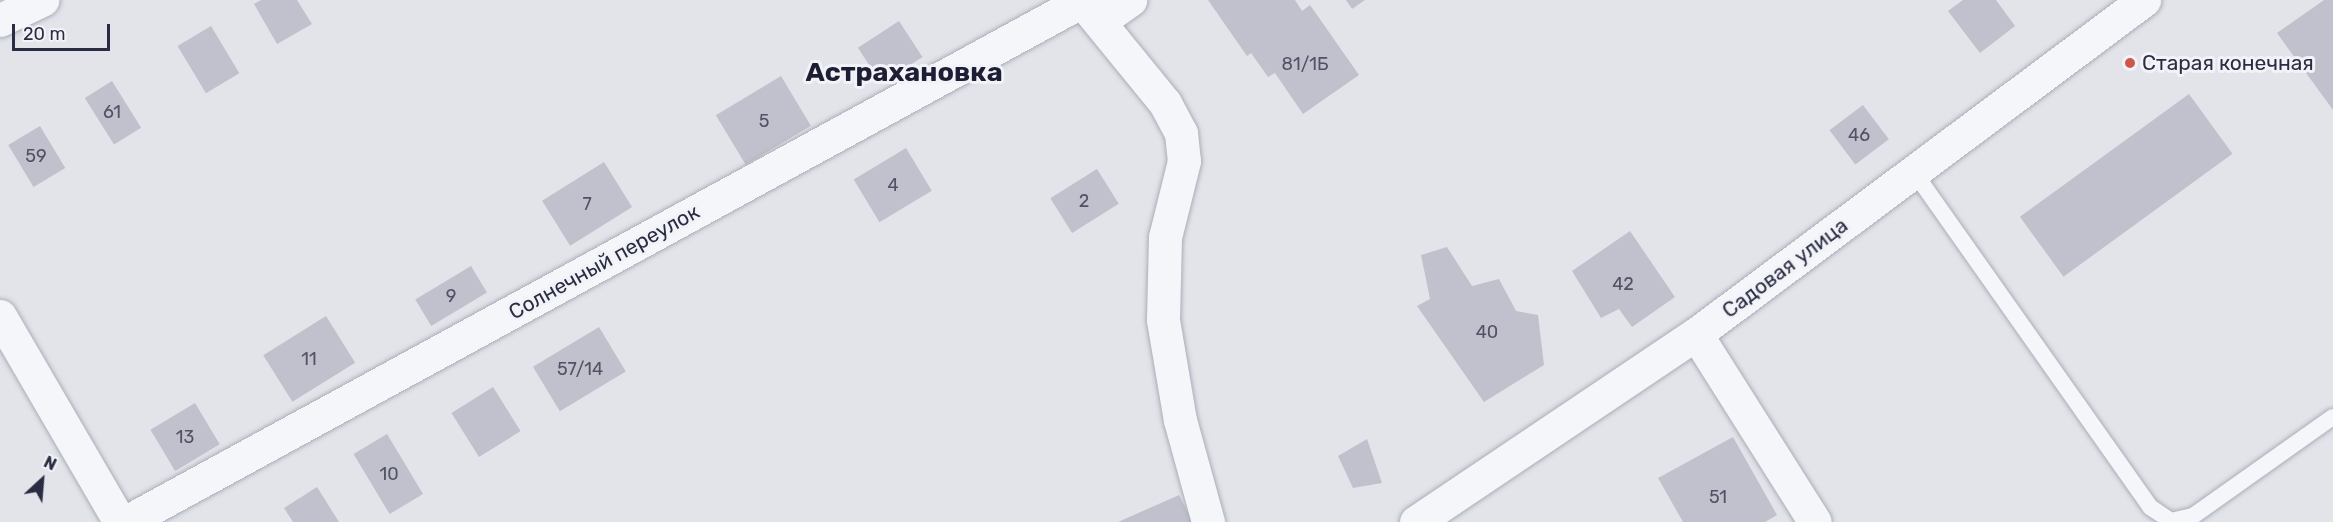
<!DOCTYPE html>
<meta charset="utf-8">
<style>
body{margin:0}
#map{position:relative;width:2333px;height:522px;overflow:hidden;background:#e2e4ea;font-family:Rubik,sans-serif}
div>[style]{position:absolute}
.building>*{inset:0;background:#c0c1cd;transform-origin:0 0}
.roads{filter:drop-shadow(0 0 2px #abadb8) drop-shadow(0 0 2px #abadb8)}
.service>*{height:16px;margin:-8px;padding:0 8px;transform-origin:8px;border-radius:8px;background:#f5f6f9}
.minor>*{height:33px;margin:-16.5px;padding:0 16.5px;transform-origin:16.5px;border-radius:16.5px;background:#f5f6f9}
.dots>*{width:16px;height:16px;translate:-50% -50%;box-sizing:border-box;border:3px solid #f2f3f8;border-radius:50%}
span{translate:-50% -50%;white-space:nowrap;text-align:center;line-height:1.15;-webkit-text-stroke:6px #f2f3f8;paint-order:stroke}
.number-label{font-size:18px;color:#505265}
.number-label span{-webkit-text-stroke-width:0}
.poi-label{font-size:21px;color:#2a2d42}
.left{translate:0 -50%;text-align:left}
.street-label{font-size:21px;color:#2a2d42}
.district-label{font-size:27px;color:#1d1e33;font-weight:700}
.north{position:absolute;left:12px;top:450px;width:60px;height:60px;-webkit-text-stroke:4px #f2f3f8;paint-order:stroke;rotate:26deg;font-size:16px;font-weight:700;line-height:24px;text-align:center;color:#2a2d42}
.north::after{content:'';display:block;margin:auto;width:21px;height:27px;background:#2a2d42;clip-path:polygon(50% 0,100% 100%,50% 72%,0 100%)}
.scale{position:absolute;left:12px;top:24px;width:98px;height:27px;box-sizing:border-box;border:3px solid #2a2d42;border-top:0;padding-left:8px;font-size:18px;line-height:21px;white-space:nowrap;color:#2a2d42;-webkit-text-stroke:4px #f2f3f8;paint-order:stroke}
</style>
<div id="map">
<div class="building">
<div style="clip-path:polygon(261px 0,297px 0,312px 24px,277px 44px,254px 4px)"></div>
<div style="clip-path:polygon(1208px 0,1295px 0,1302px 11px,1310px 5px,1359px 75px,1303px 114px,1275px 73px,1268px 77px,1251px 53px,1247px 56px)"></div>
<div style="clip-path:polygon(1346px 0,1365px 0,1352px 9px)"></div>
<div style="clip-path:polygon(1963px 0,1996px 0,2015px 26px,1980px 53px,1948px 11px)"></div>
<div style="clip-path:polygon(2324px 0,2333px 0,2333px 110px,2277px 33px)"></div>
<div style="left:899px;top:21px;width:43px;height:49px;rotate:57deg"></div>
<div style="left:211px;top:26px;width:55px;height:39px;rotate:59deg"></div>
<div style="left:781px;top:76px;width:58px;height:76px;rotate:59deg"></div>
<div style="left:112px;top:81px;width:55px;height:32px;rotate:58deg"></div>
<div style="left:2189px;top:94px;width:74px;height:209px;rotate:54deg"></div>
<div style="left:1863px;top:105px;width:43px;height:42px;rotate:53deg"></div>
<div style="left:40px;top:126px;width:49px;height:37px;rotate:59deg"></div>
<div style="left:906px;top:148px;width:50px;height:61px;rotate:59deg"></div>
<div style="left:604px;top:162px;width:53px;height:73px;rotate:58deg"></div>
<div style="left:1097px;top:169px;width:41px;height:55px;rotate:58deg"></div>
<div style="clip-path:polygon(1630px 231px,1675px 297px,1632px 327px,1619px 309px,1601px 318px,1572px 271px)"></div>
<div style="clip-path:polygon(1447px 247px,1472px 286px,1499px 279px,1516px 311px,1538px 315px,1544px 365px,1484px 402px,1417px 306px,1430px 299px,1421px 255px)"></div>
<div style="left:471px;top:266px;width:31px;height:65px;rotate:59deg"></div>
<div style="left:326px;top:316px;width:55px;height:74px;rotate:58deg"></div>
<div style="left:599px;top:327px;width:52px;height:77px;rotate:59deg"></div>
<div style="left:493px;top:387px;width:52px;height:49px;rotate:58deg"></div>
<div style="left:195px;top:403px;width:48px;height:52px;rotate:59deg"></div>
<div style="left:387px;top:434px;width:70px;height:39px;rotate:59deg"></div>
<div style="clip-path:polygon(1733px 437px,1777px 515px,1765px 522px,1683px 522px,1658px 478px)"></div>
<div style="clip-path:polygon(1367px 439px,1382px 483px,1353px 488px,1338px 456px)"></div>
<div style="clip-path:polygon(317px 487px,339px 522px,293px 522px,284px 508px)"></div>
<div style="clip-path:polygon(1179px 495px,1193px 522px,1118px 522px)"></div>
</div>
<div class="roads">
<div class="service">
<div style="left:1914px;top:172px;width:410px;rotate:54.8deg"></div>
<div style="left:2150px;top:507px;width:25px;rotate:34deg"></div>
<div style="left:2171px;top:521px;width:23px;rotate:-13deg"></div>
<div style="left:2193px;top:516px;width:171px;rotate:-35.3deg"></div>
</div>
<div class="minor">
<div style="left:1081px;top:0;width:133px;rotate:50.8deg"></div>
<div style="left:1165px;top:103px;width:34px;rotate:62deg"></div>
<div style="left:1181px;top:133px;width:28px;rotate:84deg"></div>
<div style="left:1184px;top:161px;width:78px;rotate:104deg"></div>
<div style="left:1165px;top:237px;width:83px;rotate:91.4deg"></div>
<div style="left:1163px;top:320px;width:101px;rotate:80.4deg"></div>
<div style="left:1180px;top:420px;width:106px;rotate:74.6deg"></div>
<div style="left:0;top:20px;width:47px;rotate:-25.5deg"></div>
<div style="left:1100px;top:21px;width:37px;rotate:-35deg"></div>
<div style="left:0;top:316px;width:238px;rotate:59.8deg"></div>
<div style="left:1696px;top:334px;width:222px;rotate:57.7deg"></div>
<div style="left:126px;top:522px;width:1089px;rotate:-28.59deg"></div>
<div style="left:1416px;top:522px;width:337px;rotate:-33.9deg"></div>
<div style="left:1696px;top:334px;width:559px;rotate:-36.71deg"></div>
</div>
</div>
<div class="dots">
<div style="left:2130px;top:63px;background:#cd584a"></div>
</div>
<div class="number-label">
<span style="left:1305px;top:64px">81/1Б</span>
<span style="left:112px;top:112px">61</span>
<span style="left:764px;top:121px">5</span>
<span style="left:1859px;top:135px">46</span>
<span style="left:36px;top:156px">59</span>
<span style="left:893px;top:185px">4</span>
<span style="left:1084px;top:201px">2</span>
<span style="left:587px;top:204px">7</span>
<span style="left:1623px;top:284px">42</span>
<span style="left:451px;top:296px">9</span>
<span style="left:1487px;top:332px">40</span>
<span style="left:309px;top:359px">11</span>
<span style="left:580px;top:369px">57/14</span>
<span style="left:185px;top:437px">13</span>
<span style="left:389px;top:474px">10</span>
<span style="left:1718px;top:497px">51</span>
</div>
<div class="poi-label">
<span class="left" style="left:2142px;top:63px">Старая конечная</span>
</div>
<div class="street-label">
<span style="left:604px;top:262px;rotate:-29deg">Солнечный переулок</span>
<span style="left:1785px;top:268px;rotate:-37deg">Садовая улица</span>
</div>
<div class="district-label">
<span style="left:904px;top:73px">Астрахановка</span>
</div>
<div class="north">N</div>
<div class="scale">20 m</div>
</div>
